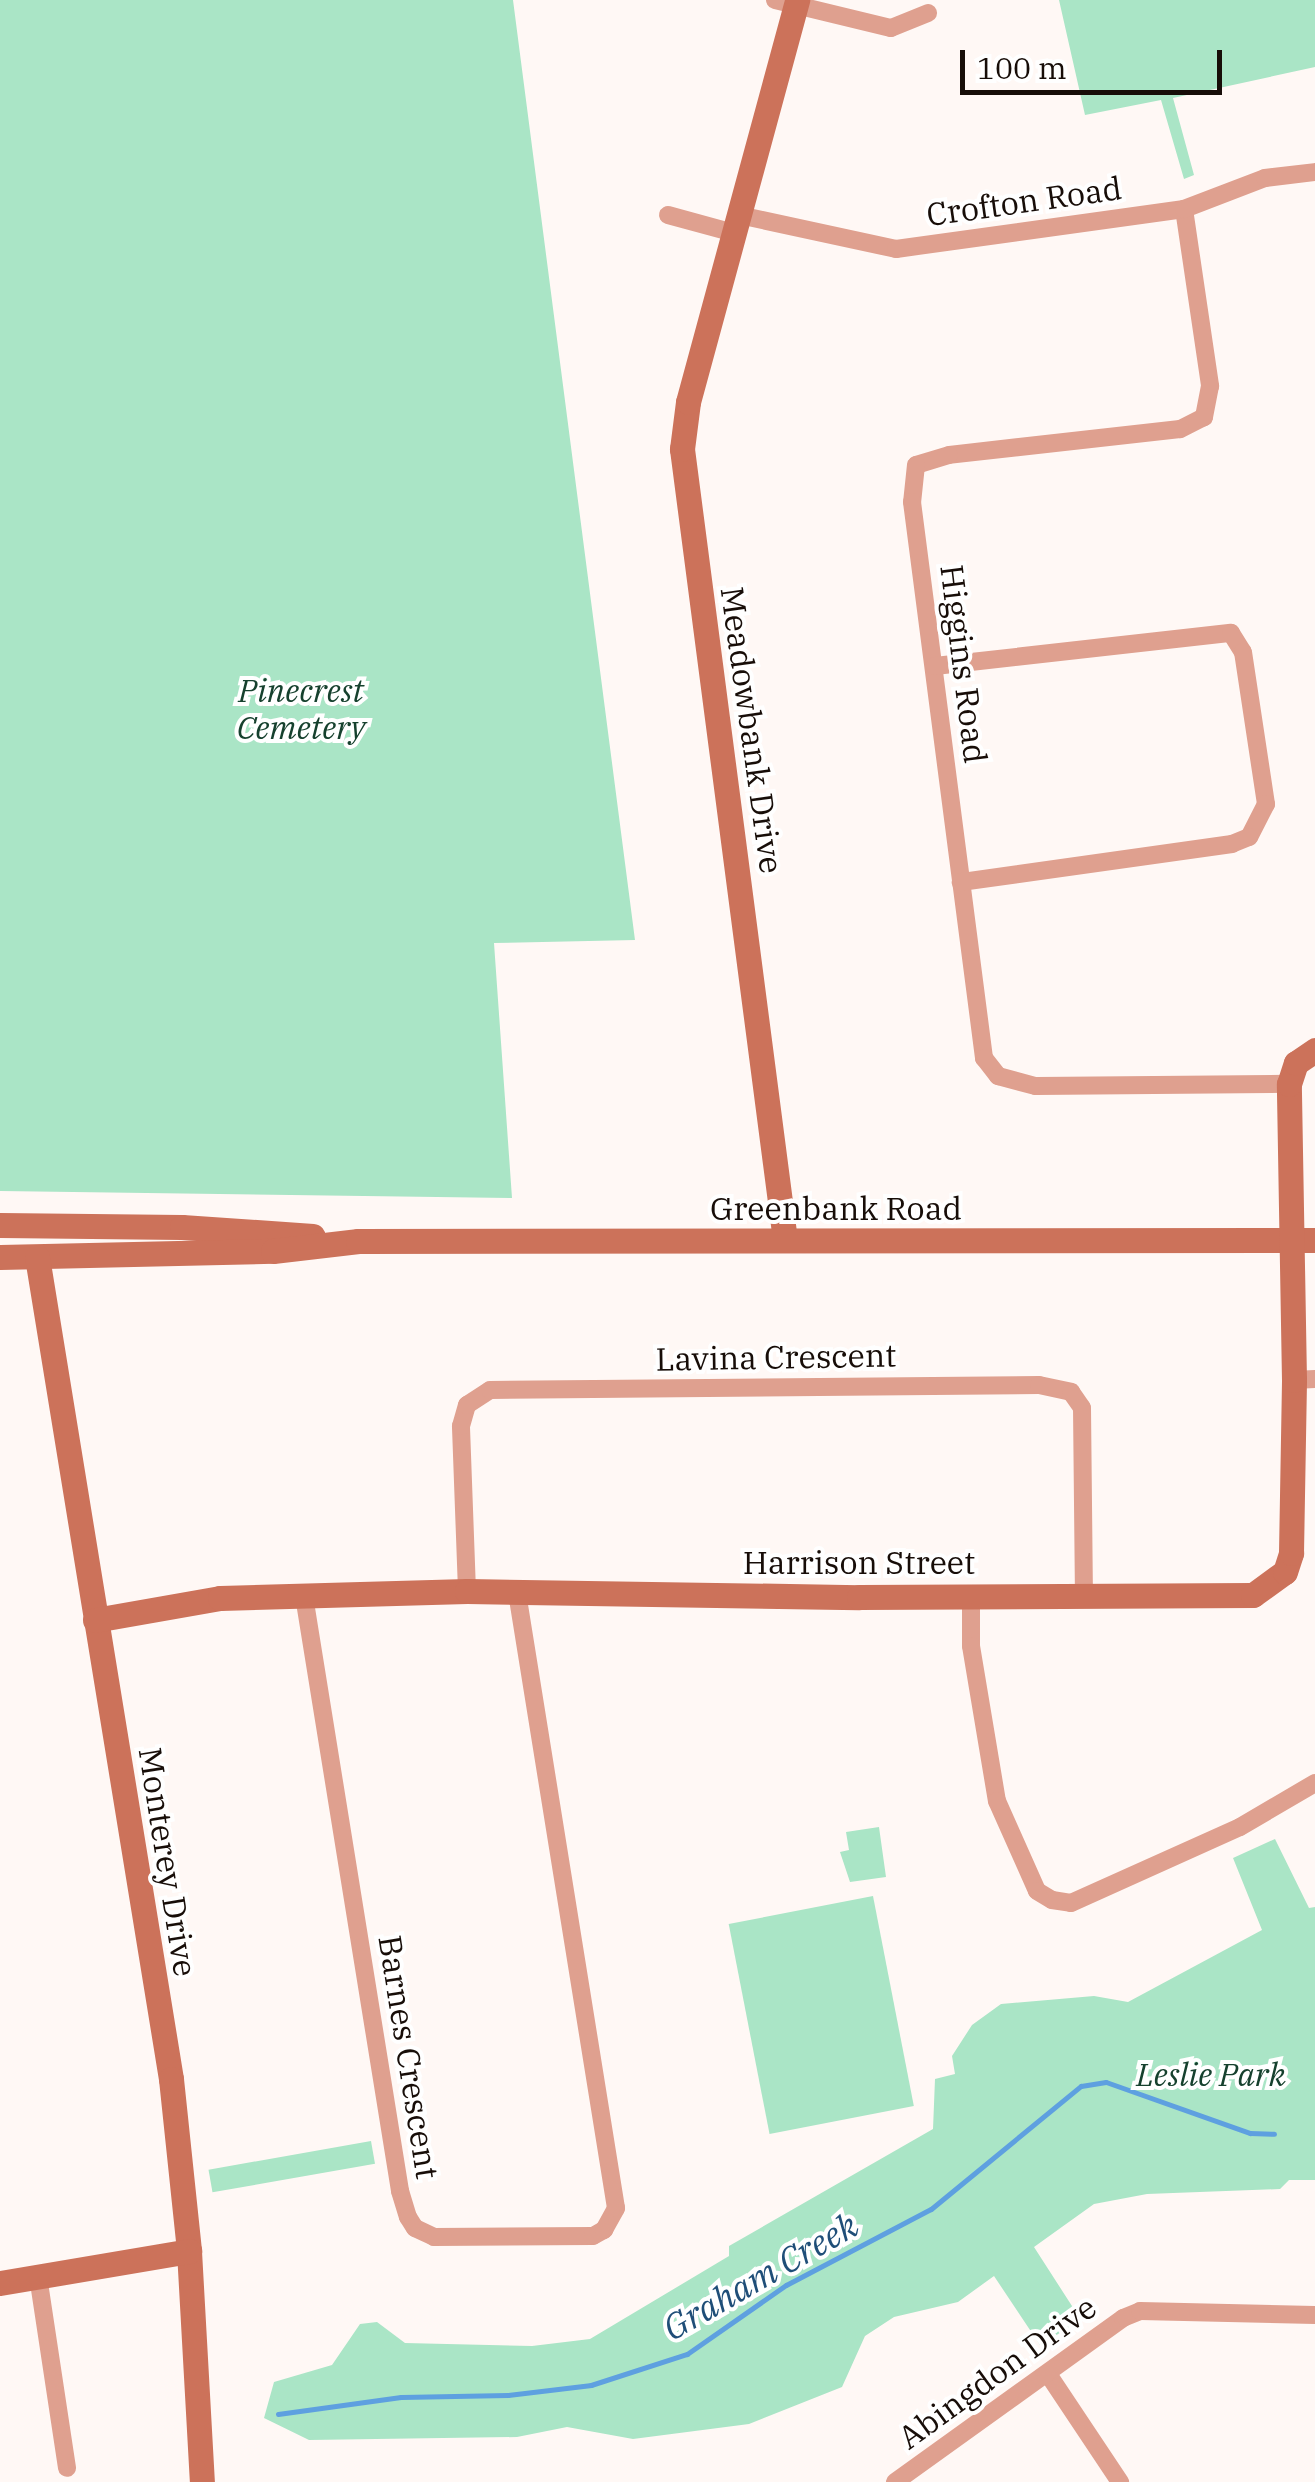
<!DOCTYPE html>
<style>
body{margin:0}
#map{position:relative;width:1315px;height:2482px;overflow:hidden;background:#fff8f5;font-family:"IBM Plex Serif",serif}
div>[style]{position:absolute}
.green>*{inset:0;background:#aae5c6;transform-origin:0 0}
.stream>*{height:5px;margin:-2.5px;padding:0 2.5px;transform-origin:2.5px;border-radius:2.5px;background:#5ea0e0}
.street>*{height:18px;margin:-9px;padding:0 9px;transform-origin:9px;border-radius:9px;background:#dfa08f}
.secondary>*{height:25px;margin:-12.5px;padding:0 12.5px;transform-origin:12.5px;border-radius:12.5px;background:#cc725a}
span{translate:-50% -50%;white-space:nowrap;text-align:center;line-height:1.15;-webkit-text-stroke:8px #fff;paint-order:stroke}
.street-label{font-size:32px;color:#170d08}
.park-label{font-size:32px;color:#16412e;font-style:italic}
.water-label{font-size:35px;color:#1f4e78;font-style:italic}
.scale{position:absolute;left:960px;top:50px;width:262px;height:45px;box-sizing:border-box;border:5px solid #170d08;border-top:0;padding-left:12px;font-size:30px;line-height:35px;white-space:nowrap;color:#170d08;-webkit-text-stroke:8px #fff;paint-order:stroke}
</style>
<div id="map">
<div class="green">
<div style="clip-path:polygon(0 0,513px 0,635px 940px,494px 943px,512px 1198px,0 1191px)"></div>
<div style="clip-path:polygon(1059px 0,1315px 0,1315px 67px,1173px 98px,1194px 175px,1184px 179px,1161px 100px,1085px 115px)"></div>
<div style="clip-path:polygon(879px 1827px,886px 1877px,850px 1882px,840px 1852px,849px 1850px,846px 1832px)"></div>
<div style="clip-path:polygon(1275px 1839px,1309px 1908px,1315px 1907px,1315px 2180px,1289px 2180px,1280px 2189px,1147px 2194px,1094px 2204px,1034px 2247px,1081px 2320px,1040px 2345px,994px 2276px,958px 2302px,894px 2317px,865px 2336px,842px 2387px,749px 2424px,633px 2439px,567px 2427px,517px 2437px,309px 2440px,264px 2418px,274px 2382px,332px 2365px,360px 2324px,377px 2322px,405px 2343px,532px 2346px,590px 2339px,729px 2256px,729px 2246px,933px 2129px,935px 2079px,955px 2074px,952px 2056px,972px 2025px,1001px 2004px,1094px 1996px,1128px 2002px,1262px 1930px,1233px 1858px)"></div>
<div style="left:873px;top:1896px;width:214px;height:147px;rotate:79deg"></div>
<div style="left:371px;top:2141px;width:23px;height:165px;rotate:80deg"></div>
</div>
<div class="stream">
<div style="left:278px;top:2414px;width:124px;rotate:-7.9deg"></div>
<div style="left:401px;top:2397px;width:107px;rotate:-1.1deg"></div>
<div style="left:508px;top:2395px;width:84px;rotate:-6.9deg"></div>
<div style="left:591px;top:2385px;width:101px;rotate:-17.9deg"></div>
<div style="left:687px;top:2354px;width:121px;rotate:-34.9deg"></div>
<div style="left:786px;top:2285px;width:164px;rotate:-27.7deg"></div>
<div style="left:931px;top:2209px;width:194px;rotate:-39.4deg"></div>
<div style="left:1081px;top:2086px;width:25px;rotate:-9deg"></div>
<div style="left:1106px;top:2082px;width:153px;rotate:19.5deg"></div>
<div style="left:1250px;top:2133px;width:24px;rotate:2deg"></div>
</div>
<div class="street">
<div style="left:775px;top:0;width:119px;rotate:13.6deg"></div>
<div style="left:891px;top:28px;width:40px;rotate:-22deg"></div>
<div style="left:1184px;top:209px;width:179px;rotate:81.6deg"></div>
<div style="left:1210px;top:386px;width:32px;rotate:101deg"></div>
<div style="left:1204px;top:417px;width:27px;rotate:153deg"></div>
<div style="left:1180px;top:429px;width:232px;rotate:173.6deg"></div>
<div style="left:949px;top:455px;width:34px;rotate:163deg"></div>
<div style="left:916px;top:465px;width:37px;rotate:96deg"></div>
<div style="left:912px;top:502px;width:561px;rotate:82.62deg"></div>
<div style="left:984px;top:1058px;width:23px;rotate:52deg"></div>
<div style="left:998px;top:1076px;width:39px;rotate:15deg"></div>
<div style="left:1036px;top:1086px;width:253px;rotate:-0.5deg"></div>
<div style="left:668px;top:215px;width:68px;rotate:15.3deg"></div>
<div style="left:739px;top:215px;width:161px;rotate:12.2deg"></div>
<div style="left:896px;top:249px;width:291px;rotate:-7.9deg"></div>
<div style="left:1184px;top:209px;width:87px;rotate:-20.9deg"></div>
<div style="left:1265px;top:178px;width:50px;rotate:-6.8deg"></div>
<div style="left:935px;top:666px;width:298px;rotate:-6.4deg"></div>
<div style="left:1231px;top:633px;width:22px;rotate:58deg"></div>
<div style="left:1243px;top:652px;width:154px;rotate:81.4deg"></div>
<div style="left:1266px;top:804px;width:37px;rotate:117deg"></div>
<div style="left:1249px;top:837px;width:18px;rotate:158deg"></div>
<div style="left:1232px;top:844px;width:274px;rotate:172deg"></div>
<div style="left:1294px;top:1380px;width:21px;rotate:-3deg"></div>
<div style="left:467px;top:1591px;width:165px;rotate:-92.1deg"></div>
<div style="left:461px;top:1426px;width:22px;rotate:-74deg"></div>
<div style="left:467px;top:1405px;width:27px;rotate:-33deg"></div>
<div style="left:490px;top:1390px;width:549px;rotate:-0.52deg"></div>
<div style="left:1039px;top:1385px;width:33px;rotate:12deg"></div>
<div style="left:1071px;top:1392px;width:19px;rotate:55deg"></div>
<div style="left:1082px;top:1408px;width:186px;rotate:89.4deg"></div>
<div style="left:304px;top:1596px;width:603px;rotate:80.83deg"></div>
<div style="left:400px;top:2191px;width:27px;rotate:73deg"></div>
<div style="left:408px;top:2217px;width:13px;rotate:58deg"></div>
<div style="left:415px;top:2228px;width:21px;rotate:25deg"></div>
<div style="left:434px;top:2237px;width:159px;rotate:-0.4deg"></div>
<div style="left:593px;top:2236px;width:13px;rotate:-29deg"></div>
<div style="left:604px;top:2230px;width:25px;rotate:-61deg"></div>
<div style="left:616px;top:2208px;width:623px;rotate:-99.14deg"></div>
<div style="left:971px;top:1596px;width:50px;rotate:90deg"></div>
<div style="left:971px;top:1646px;width:157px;rotate:80.5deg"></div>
<div style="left:997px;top:1801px;width:98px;rotate:66deg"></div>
<div style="left:1037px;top:1891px;width:17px;rotate:31deg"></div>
<div style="left:1052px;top:1900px;width:19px;rotate:9deg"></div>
<div style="left:1071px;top:1903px;width:185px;rotate:-24.2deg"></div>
<div style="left:1240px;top:1827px;width:87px;rotate:-30.4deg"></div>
<div style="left:38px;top:2276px;width:194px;rotate:81.4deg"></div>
<div style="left:1048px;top:2374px;width:130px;rotate:56.3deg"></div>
<div style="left:895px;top:2482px;width:281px;rotate:-35.7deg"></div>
<div style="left:1123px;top:2318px;width:18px;rotate:-22deg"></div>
<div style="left:1140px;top:2311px;width:175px;rotate:1.3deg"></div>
</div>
<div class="secondary">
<div style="left:0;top:1225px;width:182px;rotate:0.6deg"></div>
<div style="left:182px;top:1227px;width:131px;rotate:3.9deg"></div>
<div style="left:785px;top:1240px;width:798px;rotate:-97.42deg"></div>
<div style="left:682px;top:449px;width:47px;rotate:-82.7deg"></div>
<div style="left:688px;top:402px;width:417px;rotate:-74.8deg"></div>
<div style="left:0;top:1257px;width:273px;rotate:-1.3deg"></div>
<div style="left:273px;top:1251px;width:86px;rotate:-6.7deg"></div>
<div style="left:358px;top:1241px;width:957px;rotate:-0.06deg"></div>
<div style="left:37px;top:1257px;width:833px;rotate:80.74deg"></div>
<div style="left:171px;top:2079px;width:173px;rotate:84deg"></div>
<div style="left:189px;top:2251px;width:231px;rotate:86.8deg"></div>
<div style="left:95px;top:1620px;width:127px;rotate:-10deg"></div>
<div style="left:220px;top:1598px;width:247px;rotate:-1.6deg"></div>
<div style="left:467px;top:1591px;width:392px;rotate:0.9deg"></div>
<div style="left:859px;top:1597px;width:394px;rotate:-0.3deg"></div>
<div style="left:1253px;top:1595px;width:39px;rotate:-36deg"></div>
<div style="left:1285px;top:1572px;width:20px;rotate:-72deg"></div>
<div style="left:1291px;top:1553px;width:173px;rotate:-89deg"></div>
<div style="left:1294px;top:1380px;width:296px;rotate:-91deg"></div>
<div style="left:1289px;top:1084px;width:22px;rotate:-72deg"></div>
<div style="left:1296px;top:1063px;width:23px;rotate:-34deg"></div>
<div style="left:0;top:2283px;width:192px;rotate:-9.6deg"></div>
</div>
<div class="street-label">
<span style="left:1024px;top:201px;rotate:-8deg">Crofton Road</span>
<span style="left:964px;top:664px;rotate:83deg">Higgins Road</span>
<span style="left:752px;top:730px;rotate:82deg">Meadowbank Drive</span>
<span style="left:836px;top:1208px">Greenbank Road</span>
<span style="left:776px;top:1357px;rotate:-1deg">Lavina Crescent</span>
<span style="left:859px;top:1562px">Harrison Street</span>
<span style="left:168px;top:1862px;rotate:81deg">Monterey Drive</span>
<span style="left:409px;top:2057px;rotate:81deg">Barnes Crescent</span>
<span style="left:997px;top:2372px;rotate:-36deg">Abingdon Drive</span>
</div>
<div class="park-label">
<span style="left:301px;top:709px">Pinecrest<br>Cemetery</span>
<span style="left:1211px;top:2074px">Leslie Park</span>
</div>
<div class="water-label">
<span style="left:760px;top:2276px;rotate:-30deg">Graham Creek</span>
</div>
<div class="scale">100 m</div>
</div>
